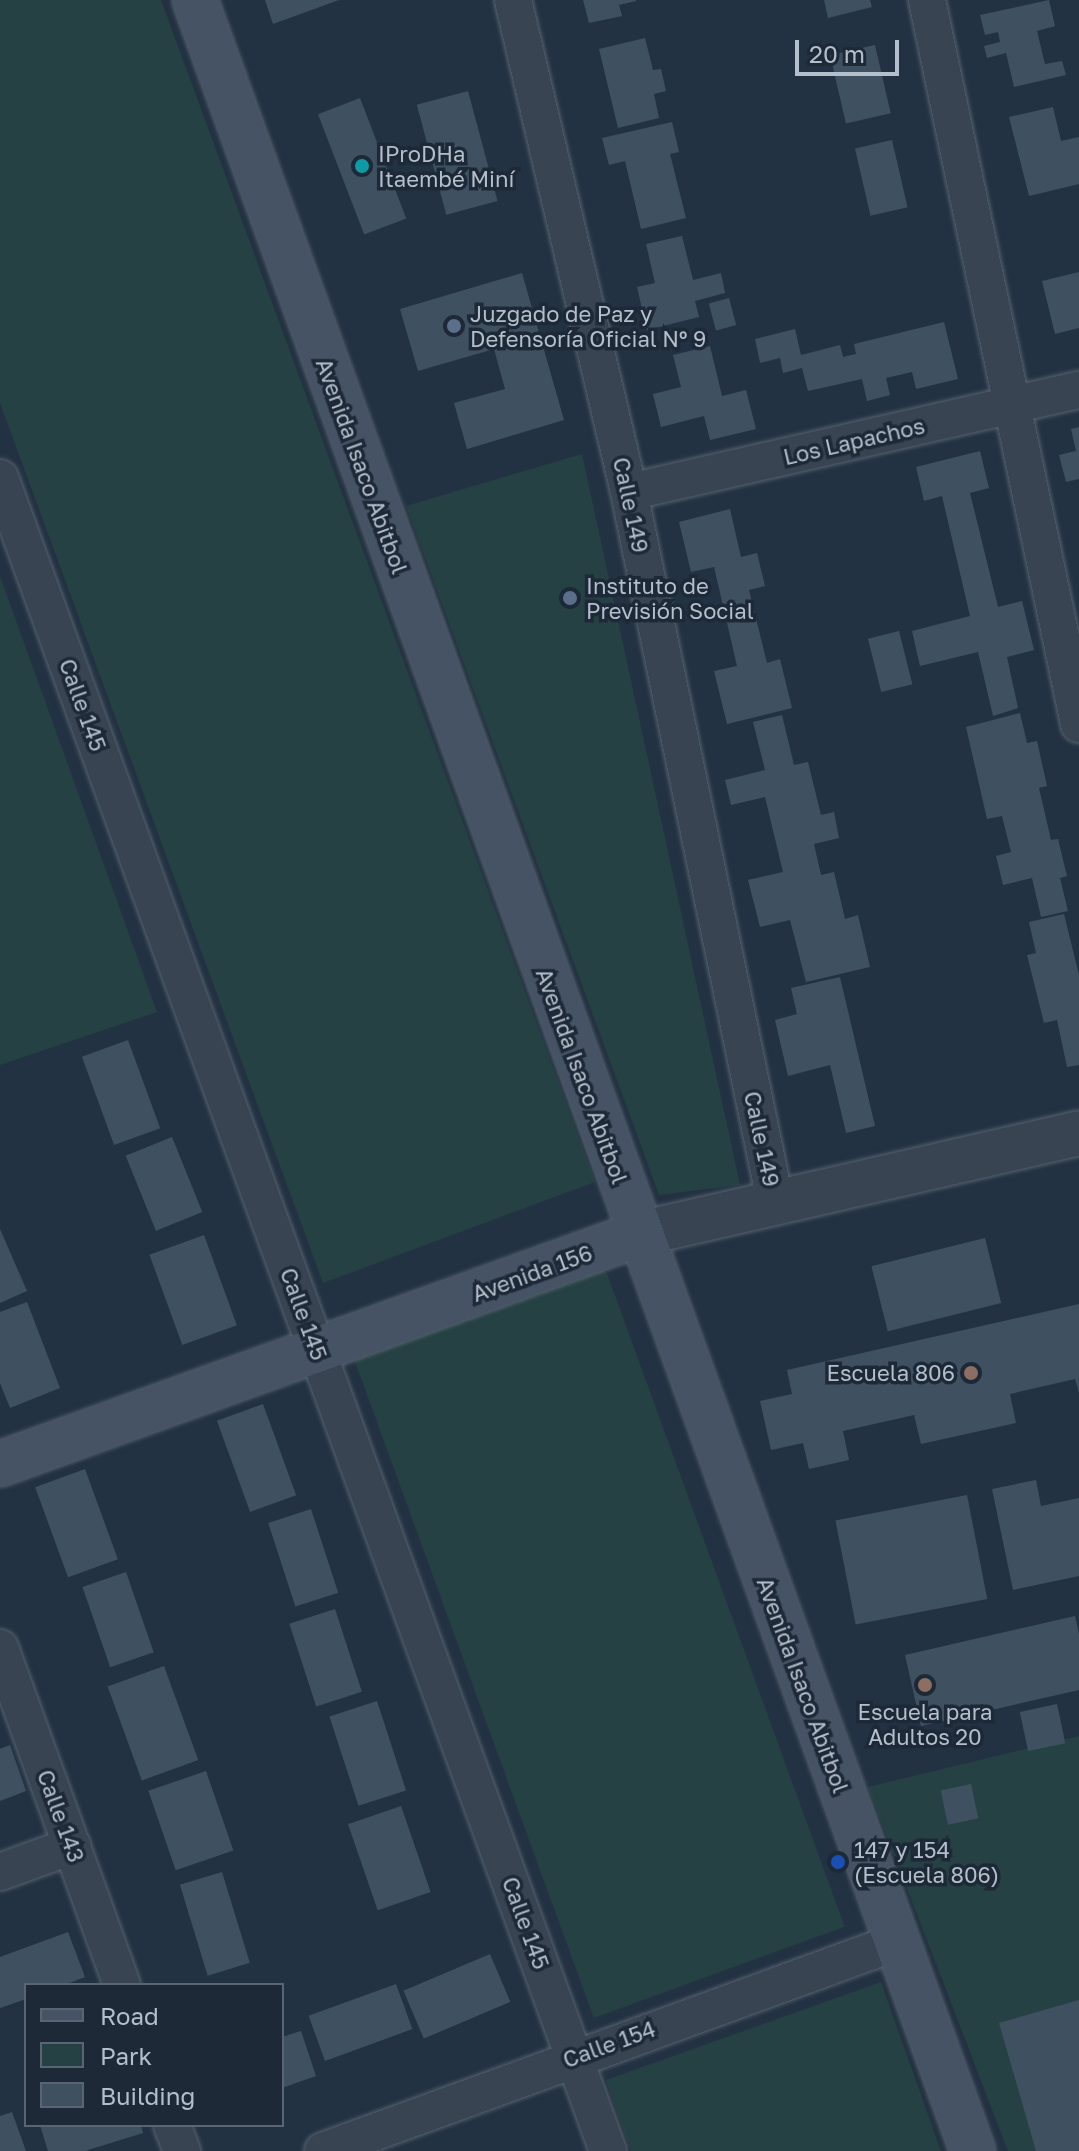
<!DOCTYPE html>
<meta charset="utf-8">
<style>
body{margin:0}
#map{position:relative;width:1079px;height:2151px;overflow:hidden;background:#233242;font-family:"Golos Text",sans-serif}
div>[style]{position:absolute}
.green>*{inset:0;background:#254143;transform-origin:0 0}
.building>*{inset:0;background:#3f5161;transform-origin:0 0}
.roads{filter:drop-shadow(0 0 2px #56626f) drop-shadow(0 0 2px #56626f)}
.minor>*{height:36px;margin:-18px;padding:0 18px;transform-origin:18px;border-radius:18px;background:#384451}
.tertiary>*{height:44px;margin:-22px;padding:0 22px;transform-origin:22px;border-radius:22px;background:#384451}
.secondary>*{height:44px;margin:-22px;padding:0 22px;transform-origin:22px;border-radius:22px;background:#455365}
.dots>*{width:22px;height:22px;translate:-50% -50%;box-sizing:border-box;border:4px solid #1d2937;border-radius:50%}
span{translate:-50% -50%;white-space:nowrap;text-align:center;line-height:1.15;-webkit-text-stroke:7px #1d2937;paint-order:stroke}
.poi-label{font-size:22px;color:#b4bfcc}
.left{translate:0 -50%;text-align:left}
.right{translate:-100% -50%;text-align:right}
.street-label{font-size:22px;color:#b4bfcc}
.legend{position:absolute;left:24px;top:1983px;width:260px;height:144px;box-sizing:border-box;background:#1d2937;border:2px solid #596573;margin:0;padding:10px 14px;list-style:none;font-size:24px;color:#b4bfcc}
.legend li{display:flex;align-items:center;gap:16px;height:40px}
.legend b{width:40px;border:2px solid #596573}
.scale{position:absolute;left:795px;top:40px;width:104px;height:36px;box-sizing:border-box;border:4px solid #b4bfcc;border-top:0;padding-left:10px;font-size:24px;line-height:28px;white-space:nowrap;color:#b4bfcc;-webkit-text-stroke:6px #1d2937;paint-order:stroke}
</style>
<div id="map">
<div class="green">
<div style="clip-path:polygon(0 0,161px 0,595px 1182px,323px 1283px,0 403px)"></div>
<div style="clip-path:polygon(582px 454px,740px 1185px,659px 1195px,406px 506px)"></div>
<div style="clip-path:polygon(0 576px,157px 1012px,0 1065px)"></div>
<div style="left:605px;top:1268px;width:701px;height:267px;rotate:70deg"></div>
<div style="clip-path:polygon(1079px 1736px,1079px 2151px,1008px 2151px,868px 1787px)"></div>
<div style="clip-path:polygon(881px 1982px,941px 2151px,631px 2151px,606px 2080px)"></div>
</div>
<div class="building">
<div style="clip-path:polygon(265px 0,339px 0,273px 24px)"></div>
<div style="clip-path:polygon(583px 0,636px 0,636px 1px,619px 5px,622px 16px,589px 23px)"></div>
<div style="clip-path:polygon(824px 0,870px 0,872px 7px,828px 18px)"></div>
<div style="clip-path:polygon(1049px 0,1055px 26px,1037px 31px,1045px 64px,1062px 61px,1066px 75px,1014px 87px,1006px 53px,987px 58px,984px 46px,1000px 42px,998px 32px,985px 35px,980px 15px)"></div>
<div style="clip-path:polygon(645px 38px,653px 70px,661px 69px,666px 91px,654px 94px,659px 118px,618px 128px,599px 49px)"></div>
<div style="left:875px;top:45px;width:70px;height:46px;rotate:77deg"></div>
<div style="left:468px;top:91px;width:114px;height:53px;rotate:75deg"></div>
<div style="left:360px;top:98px;width:129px;height:45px;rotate:69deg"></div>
<div style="clip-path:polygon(1053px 107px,1061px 141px,1079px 137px,1079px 184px,1029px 196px,1009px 117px)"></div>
<div style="clip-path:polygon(672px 122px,679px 152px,670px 154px,686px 218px,641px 229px,625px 161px,609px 165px,602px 138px)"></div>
<div style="left:892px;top:140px;width:69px;height:38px;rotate:77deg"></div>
<div style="clip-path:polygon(682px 236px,693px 280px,721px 273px,725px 293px,695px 301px,699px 317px,647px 330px,637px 287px,655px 283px,646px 244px)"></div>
<div style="clip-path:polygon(1079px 272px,1079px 328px,1055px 334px,1042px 281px)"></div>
<div style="clip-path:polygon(522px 273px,564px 420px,467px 449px,454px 403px,505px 389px,494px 349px,418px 371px,400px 309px)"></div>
<div style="left:729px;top:298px;width:28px;height:21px;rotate:75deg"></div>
<div style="clip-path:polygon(944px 322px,958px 379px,916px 389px,912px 372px,886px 378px,890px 395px,867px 401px,862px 379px,808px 391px,802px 368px,783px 373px,780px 358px,760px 363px,755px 339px,795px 329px,801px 355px,840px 345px,843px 357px,856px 354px,854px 344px)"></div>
<div style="clip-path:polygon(710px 346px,722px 396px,746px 390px,756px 429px,710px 440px,704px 416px,661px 427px,653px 394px,681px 387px,673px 355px)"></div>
<div style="clip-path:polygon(1079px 427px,1079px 479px,1066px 482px,1059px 455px,1076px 451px,1071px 429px)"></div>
<div style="clip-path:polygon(980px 451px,989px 488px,970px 493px,998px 607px,1022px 601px,1034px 650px,1007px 657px,1018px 708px,993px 716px,978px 652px,920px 666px,912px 631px,970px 616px,942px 496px,924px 501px,916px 467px)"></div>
<div style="clip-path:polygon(730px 509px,741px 557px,757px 553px,765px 586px,749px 590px,767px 663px,780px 659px,792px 708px,727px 724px,714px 671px,737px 666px,714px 567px,691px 572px,679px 522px)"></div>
<div style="left:899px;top:631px;width:55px;height:32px;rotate:76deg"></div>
<div style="clip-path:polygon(1020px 713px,1027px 743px,1037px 741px,1047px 786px,1039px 788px,1051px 840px,1058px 839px,1067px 876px,1060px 878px,1068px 911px,1041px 917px,1032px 878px,1003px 885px,996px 856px,1011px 852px,1002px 816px,987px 819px,966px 727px)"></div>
<div style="clip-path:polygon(782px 715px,794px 765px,808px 762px,821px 815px,834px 812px,839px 838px,814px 844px,821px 875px,834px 872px,845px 919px,858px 915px,870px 967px,806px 982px,790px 920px,760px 927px,748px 880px,783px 872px,765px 797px,731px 805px,725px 780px,765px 770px,753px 722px)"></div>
<div style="clip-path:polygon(1064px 914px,1079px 975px,1079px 1065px,1067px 1067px,1057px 1020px,1044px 1023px,1027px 955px,1036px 953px,1029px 922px)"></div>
<div style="clip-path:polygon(840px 977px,875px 1126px,846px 1133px,830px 1065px,788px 1076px,775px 1020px,797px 1014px,791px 988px)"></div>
<div style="left:128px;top:1040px;width:94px;height:49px;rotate:70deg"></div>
<div style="left:172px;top:1137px;width:81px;height:50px;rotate:68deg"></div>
<div style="clip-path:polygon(0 1229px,27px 1291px,0 1303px)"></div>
<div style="left:204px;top:1235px;width:96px;height:58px;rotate:70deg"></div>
<div style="left:985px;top:1238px;width:67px;height:117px;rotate:76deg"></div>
<div style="clip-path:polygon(27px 1302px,60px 1388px,10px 1408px,0 1383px,0 1312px)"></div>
<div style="clip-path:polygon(1079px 1304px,1079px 1393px,1075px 1379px,1010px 1394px,1016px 1423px,921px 1444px,914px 1415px,843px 1431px,849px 1460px,809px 1469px,803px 1443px,771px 1450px,760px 1401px,792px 1394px,787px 1370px)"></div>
<div style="left:263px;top:1404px;width:97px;height:49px;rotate:70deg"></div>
<div style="left:85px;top:1469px;width:96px;height:53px;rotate:70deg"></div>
<div style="clip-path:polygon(1036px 1480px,1041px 1506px,1079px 1498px,1079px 1576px,1013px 1590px,992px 1489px)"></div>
<div style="left:967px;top:1495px;width:106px;height:134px;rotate:79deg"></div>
<div style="left:311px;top:1509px;width:88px;height:45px;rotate:72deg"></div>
<div style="left:126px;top:1572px;width:85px;height:46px;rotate:71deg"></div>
<div style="left:335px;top:1609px;width:87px;height:48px;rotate:72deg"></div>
<div style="clip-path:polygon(1075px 1616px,1079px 1634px,1079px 1690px,921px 1726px,905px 1655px)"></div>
<div style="left:164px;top:1666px;width:100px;height:60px;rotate:70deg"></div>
<div style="left:377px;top:1701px;width:94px;height:50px;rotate:72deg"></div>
<div style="left:1057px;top:1704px;width:40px;height:38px;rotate:78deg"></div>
<div style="clip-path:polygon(10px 1745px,26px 1791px,0 1801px,0 1749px)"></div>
<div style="left:206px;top:1771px;width:84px;height:61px;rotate:71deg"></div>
<div style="left:971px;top:1784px;width:35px;height:31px;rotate:78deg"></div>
<div style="left:401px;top:1806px;width:91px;height:56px;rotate:71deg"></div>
<div style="left:222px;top:1872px;width:95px;height:44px;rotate:73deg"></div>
<div style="clip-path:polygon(68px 1932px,85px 1977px,64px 1985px,26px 1985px,26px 1999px,0 2008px,0 1957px)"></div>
<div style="left:490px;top:1954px;width:52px;height:94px;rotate:67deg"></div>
<div style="left:396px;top:1984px;width:48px;height:93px;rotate:70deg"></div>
<div style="clip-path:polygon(1079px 2000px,1079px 2151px,1036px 2151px,999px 2023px)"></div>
<div style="clip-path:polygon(301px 2031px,316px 2076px,282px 2088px,282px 2037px)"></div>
<div style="clip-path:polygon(12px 2112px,26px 2151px,0 2151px,0 2116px)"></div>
<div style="clip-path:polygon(40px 2125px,141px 2125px,143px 2133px,85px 2151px,48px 2151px)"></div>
</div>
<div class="roads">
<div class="minor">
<div style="left:513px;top:0;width:505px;rotate:76.73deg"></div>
<div style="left:629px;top:492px;width:723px;rotate:78.35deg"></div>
<div style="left:927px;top:0;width:740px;rotate:78.14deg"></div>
<div style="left:0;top:478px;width:1780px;rotate:70.03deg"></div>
<div style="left:629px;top:492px;width:461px;rotate:-12.8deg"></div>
<div style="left:0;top:1648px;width:358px;rotate:70.1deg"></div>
<div style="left:0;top:1872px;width:77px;rotate:-19.9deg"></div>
<div style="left:172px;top:2125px;width:28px;rotate:69deg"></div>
<div style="left:323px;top:2151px;width:611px;rotate:-20.01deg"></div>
</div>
<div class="tertiary">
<div style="left:639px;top:1234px;width:451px;rotate:-12.9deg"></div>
</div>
<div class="secondary">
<div style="left:195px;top:0;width:2287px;rotate:70.12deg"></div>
<div style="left:0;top:1464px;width:679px;rotate:-19.8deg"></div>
</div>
</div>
<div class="dots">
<div style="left:362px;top:166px;background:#0f9aa8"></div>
<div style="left:454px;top:326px;background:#5c6f8a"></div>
<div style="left:570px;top:598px;background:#5c6f8a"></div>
<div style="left:971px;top:1373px;background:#8d6e63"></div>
<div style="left:925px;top:1685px;background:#8d6e63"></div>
<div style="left:838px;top:1862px;background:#1a4fb4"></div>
</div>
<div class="poi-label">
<span class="left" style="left:378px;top:166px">IProDHa<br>Itaembé Miní</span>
<span class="left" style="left:470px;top:326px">Juzgado de Paz y<br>Defensoría Oficial Nº 9</span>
<span class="left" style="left:586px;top:598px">Instituto de<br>Previsión Social</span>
<span class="right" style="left:955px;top:1373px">Escuela 806</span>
<span style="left:925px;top:1724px">Escuela para<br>Adultos 20</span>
<span class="left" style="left:854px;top:1862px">147 y 154<br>(Escuela 806)</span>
</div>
<div class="street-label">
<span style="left:854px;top:441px;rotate:-13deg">Los Lapachos</span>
<span style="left:362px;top:466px;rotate:70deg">Avenida Isaco Abitbol</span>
<span style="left:631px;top:505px;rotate:78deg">Calle 149</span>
<span style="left:83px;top:705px;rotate:70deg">Calle 145</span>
<span style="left:582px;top:1076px;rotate:70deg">Avenida Isaco Abitbol</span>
<span style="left:762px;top:1139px;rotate:78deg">Calle 149</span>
<span style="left:532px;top:1273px;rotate:-20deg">Avenida 156</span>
<span style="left:304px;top:1314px;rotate:70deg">Calle 145</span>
<span style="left:803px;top:1685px;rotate:70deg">Avenida Isaco Abitbol</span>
<span style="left:61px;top:1816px;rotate:70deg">Calle 143</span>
<span style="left:526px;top:1923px;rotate:70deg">Calle 145</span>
<span style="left:609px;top:2044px;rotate:-20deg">Calle 154</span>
</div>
<ul class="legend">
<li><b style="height:10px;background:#455365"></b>Road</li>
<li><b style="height:22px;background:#254143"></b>Park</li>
<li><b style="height:22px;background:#3f5161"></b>Building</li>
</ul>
<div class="scale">20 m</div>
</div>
